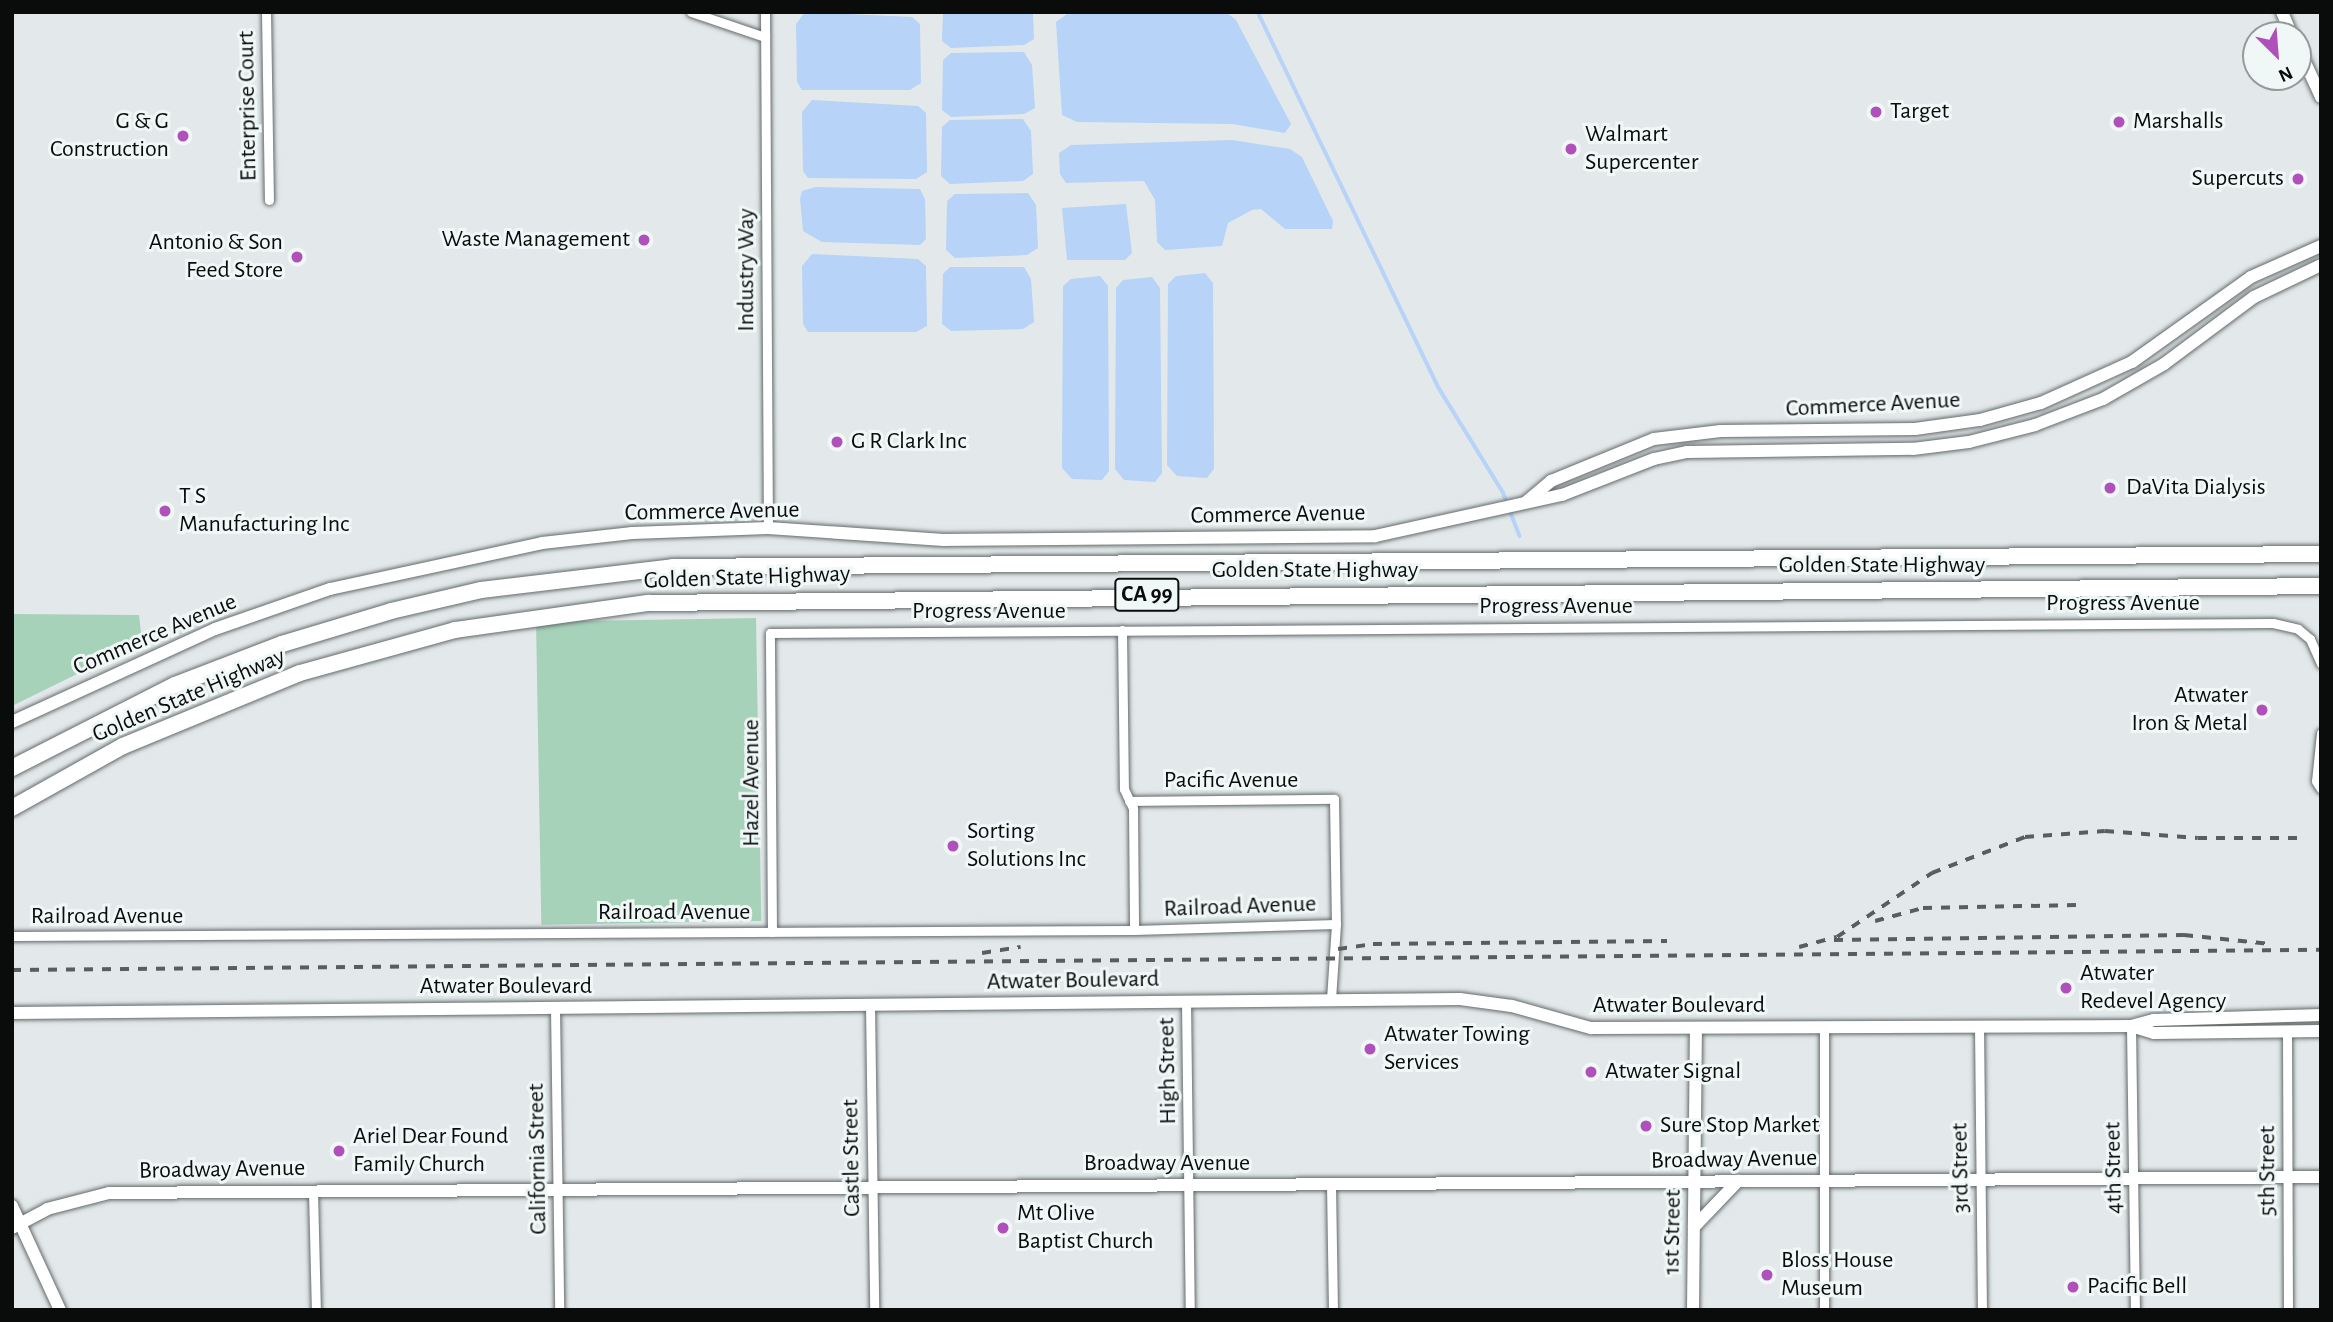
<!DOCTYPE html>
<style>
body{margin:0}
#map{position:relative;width:2333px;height:1322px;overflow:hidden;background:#e3e9ea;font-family:"Alegreya Sans",sans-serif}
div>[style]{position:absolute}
.green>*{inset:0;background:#a6d2ba;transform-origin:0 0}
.water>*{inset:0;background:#b7d3f7}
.stream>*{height:3.5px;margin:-1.75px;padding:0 1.75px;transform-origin:1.75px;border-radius:1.75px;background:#b7d3f7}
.roads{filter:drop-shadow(0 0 2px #646a6b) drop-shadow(0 0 2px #646a6b)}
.street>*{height:9px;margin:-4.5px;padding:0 4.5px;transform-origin:4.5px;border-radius:4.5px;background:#fff}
.secondary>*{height:12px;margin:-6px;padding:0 6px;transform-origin:6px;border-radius:6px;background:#fff}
.highway>*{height:16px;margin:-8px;padding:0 8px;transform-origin:8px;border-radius:8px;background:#fff}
.rail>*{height:3.5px;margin-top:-1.75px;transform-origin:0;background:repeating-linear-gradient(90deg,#595d5d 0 9px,transparent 0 18px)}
.dots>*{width:19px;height:19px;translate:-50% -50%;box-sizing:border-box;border:4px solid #f0f7f7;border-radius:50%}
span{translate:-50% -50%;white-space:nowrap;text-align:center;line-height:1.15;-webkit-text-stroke:6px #f0f7f7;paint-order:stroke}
.shield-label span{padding:2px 5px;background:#f0f7f7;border:2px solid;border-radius:5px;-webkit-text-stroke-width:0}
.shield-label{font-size:23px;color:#0a0c0c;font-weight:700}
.street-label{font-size:24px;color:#0a0c0c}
.poi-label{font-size:24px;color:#0a0c0c}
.left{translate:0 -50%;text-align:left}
.right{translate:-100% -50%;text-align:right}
.frame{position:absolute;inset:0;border:14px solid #0a0c0c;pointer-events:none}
.north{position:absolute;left:2242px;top:21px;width:70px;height:70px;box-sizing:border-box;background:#f0f7f7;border:2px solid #949999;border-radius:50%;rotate:155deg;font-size:19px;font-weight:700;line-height:28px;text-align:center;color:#0a0c0c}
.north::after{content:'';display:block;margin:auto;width:24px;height:32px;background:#b051bb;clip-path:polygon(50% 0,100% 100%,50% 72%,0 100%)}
</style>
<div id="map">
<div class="green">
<div style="clip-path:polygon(12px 614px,139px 615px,142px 642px,12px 706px)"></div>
<div style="left:756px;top:618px;width:303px;height:220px;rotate:89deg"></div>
</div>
<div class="water">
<div style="clip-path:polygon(805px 12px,912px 17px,920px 24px,921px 83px,910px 90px,802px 90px,797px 82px,796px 24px)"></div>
<div style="clip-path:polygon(943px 12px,1033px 12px,1034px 39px,1024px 45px,951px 48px,942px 41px)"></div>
<div style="clip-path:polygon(1226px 12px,1236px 20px,1291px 124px,1285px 133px,1232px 124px,1077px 122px,1062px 115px,1056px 22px,1067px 14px)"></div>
<div style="clip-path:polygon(1024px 52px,1032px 65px,1035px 108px,1024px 114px,951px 117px,942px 110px,943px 60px,951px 53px)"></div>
<div style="clip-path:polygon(812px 100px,918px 106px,926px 113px,927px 172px,916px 179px,808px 178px,803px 171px,802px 112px)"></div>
<div style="clip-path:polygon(1023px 119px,1031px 131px,1033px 174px,1023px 181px,950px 184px,941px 176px,942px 127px,950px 120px)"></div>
<div style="clip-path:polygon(1232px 140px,1290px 149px,1302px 157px,1333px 221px,1332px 229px,1285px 229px,1261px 209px,1252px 210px,1228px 223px,1222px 246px,1165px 250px,1157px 242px,1155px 200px,1144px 181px,1066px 183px,1060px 174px,1059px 153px,1071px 145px)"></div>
<div style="clip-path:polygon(816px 187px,920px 189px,925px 199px,926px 239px,920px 245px,822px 242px,803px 231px,800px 199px,802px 191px)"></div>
<div style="clip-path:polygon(1028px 193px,1036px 205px,1038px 248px,1027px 255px,955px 258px,946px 250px,947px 201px,955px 194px)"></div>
<div style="clip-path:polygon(1126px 204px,1132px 253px,1125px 260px,1067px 260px,1062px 208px)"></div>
<div style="clip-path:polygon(812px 254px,918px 259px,926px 266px,927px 326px,916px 332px,808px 332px,803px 324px,802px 266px)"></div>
<div style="clip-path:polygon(950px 267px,1024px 267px,1031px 279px,1034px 322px,1023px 329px,951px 331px,942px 324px,943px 274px)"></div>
<div style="clip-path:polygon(1205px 273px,1213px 283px,1214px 469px,1207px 478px,1177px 476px,1167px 465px,1168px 284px,1176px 276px)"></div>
<div style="clip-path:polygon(1100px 276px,1108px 286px,1109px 471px,1102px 480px,1072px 479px,1062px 468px,1063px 286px,1071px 279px)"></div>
<div style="clip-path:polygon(1152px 277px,1160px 288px,1162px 473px,1155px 482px,1124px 480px,1115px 469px,1116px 288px,1123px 280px)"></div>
</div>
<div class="stream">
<div style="left:1258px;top:12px;width:417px;rotate:64.3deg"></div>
<div style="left:1439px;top:388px;width:122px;rotate:58.4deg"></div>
<div style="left:1503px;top:492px;width:47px;rotate:68.9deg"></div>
</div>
<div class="roads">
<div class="street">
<div style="left:266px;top:12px;width:188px;rotate:89.1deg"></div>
<div style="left:691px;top:12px;width:78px;rotate:18.7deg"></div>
<div style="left:765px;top:12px;width:516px;rotate:89.67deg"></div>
<div style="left:1122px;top:630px;width:159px;rotate:89.3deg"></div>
<div style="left:1124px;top:789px;width:21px;rotate:65deg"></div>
<div style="left:1133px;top:808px;width:122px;rotate:89.5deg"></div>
<div style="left:2321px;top:733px;width:48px;rotate:95.9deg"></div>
<div style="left:2316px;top:781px;width:9px;rotate:58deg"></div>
<div style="left:1129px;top:801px;width:205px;rotate:-0.6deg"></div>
<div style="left:1334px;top:799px;width:125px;rotate:89.1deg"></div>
<div style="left:1336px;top:924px;width:76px;rotate:93.8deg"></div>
<div style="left:772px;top:932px;width:299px;rotate:-90.4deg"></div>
<div style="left:770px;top:633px;width:1503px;rotate:-0.38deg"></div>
<div style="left:2273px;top:623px;width:26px;rotate:13deg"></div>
<div style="left:2298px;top:629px;width:16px;rotate:40deg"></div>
<div style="left:2310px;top:639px;width:27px;rotate:66deg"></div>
<div style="left:12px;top:936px;width:1122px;rotate:-0.31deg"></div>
<div style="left:1134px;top:930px;width:202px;rotate:-1.7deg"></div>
<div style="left:1186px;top:1001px;width:309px;rotate:89.3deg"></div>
<div style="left:870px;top:1005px;width:305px;rotate:89.2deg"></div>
<div style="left:555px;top:1008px;width:302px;rotate:89.2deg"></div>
<div style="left:1979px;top:1026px;width:284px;rotate:89.4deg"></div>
<div style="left:2131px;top:1026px;width:284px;rotate:89.2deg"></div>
<div style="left:1824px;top:1027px;width:283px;rotate:90deg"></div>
<div style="left:2287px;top:1032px;width:278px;rotate:89.8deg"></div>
<div style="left:1331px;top:1184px;width:126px;rotate:89.1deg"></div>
<div style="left:313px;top:1191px;width:119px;rotate:88.6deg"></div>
</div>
<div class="secondary">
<div style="left:2282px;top:12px;width:25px;rotate:67deg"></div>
<div style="left:2298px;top:47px;width:55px;rotate:65.3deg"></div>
<div style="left:1526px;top:502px;width:33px;rotate:-40deg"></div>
<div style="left:1551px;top:481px;width:111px;rotate:-22.2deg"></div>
<div style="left:1654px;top:439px;width:67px;rotate:-6.8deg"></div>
<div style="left:1721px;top:431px;width:194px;rotate:-0.6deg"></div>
<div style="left:1915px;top:429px;width:66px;rotate:-7.9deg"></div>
<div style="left:1980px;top:420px;width:63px;rotate:-15.6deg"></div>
<div style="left:2041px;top:403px;width:100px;rotate:-24.3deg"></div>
<div style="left:2132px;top:362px;width:146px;rotate:-35.5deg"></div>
<div style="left:2251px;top:277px;width:77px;rotate:-23.9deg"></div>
<div style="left:12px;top:722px;width:223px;rotate:-24.6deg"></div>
<div style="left:215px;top:629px;width:122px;rotate:-19.2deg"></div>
<div style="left:330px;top:589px;width:217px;rotate:-12.2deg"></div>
<div style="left:542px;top:543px;width:91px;rotate:-6.3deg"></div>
<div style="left:632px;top:533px;width:136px;rotate:-2.1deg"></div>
<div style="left:768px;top:528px;width:176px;rotate:3.9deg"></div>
<div style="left:944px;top:540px;width:431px;rotate:-0.5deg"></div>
<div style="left:1375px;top:536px;width:191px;rotate:-12.4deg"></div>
<div style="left:1562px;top:495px;width:99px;rotate:-21.4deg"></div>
<div style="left:1654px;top:459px;width:34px;rotate:-12deg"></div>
<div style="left:1687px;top:452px;width:226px;rotate:-0.8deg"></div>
<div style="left:1913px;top:449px;width:56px;rotate:-7.1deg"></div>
<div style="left:1969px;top:442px;width:68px;rotate:-14.4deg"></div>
<div style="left:2035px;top:425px;width:73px;rotate:-20.9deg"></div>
<div style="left:2103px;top:399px;width:70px;rotate:-29.8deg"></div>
<div style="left:2164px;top:364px;width:112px;rotate:-36.7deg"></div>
<div style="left:2254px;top:297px;width:74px;rotate:-25.5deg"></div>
<div style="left:12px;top:1013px;width:1448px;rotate:-0.55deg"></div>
<div style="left:1460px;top:999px;width:52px;rotate:7.7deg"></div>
<div style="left:1512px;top:1006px;width:82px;rotate:15.6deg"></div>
<div style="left:1591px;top:1028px;width:540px;rotate:-0.21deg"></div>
<div style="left:2131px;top:1026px;width:24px;rotate:-15deg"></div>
<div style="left:2154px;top:1020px;width:167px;rotate:-1.7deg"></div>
<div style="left:2131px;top:1026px;width:24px;rotate:17deg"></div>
<div style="left:2154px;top:1033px;width:167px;rotate:-0.7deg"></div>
<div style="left:12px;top:1206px;width:115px;rotate:65.2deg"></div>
<div style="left:1694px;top:1227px;width:64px;rotate:-46.3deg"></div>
<div style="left:12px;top:1228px;width:40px;rotate:-28deg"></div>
<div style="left:47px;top:1209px;width:64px;rotate:-14.5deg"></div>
<div style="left:109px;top:1193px;width:2212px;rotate:-0.41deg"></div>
<div style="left:1693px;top:1310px;width:282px;rotate:-89.4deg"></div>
</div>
<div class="highway">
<div style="left:12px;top:768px;width:183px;rotate:-27deg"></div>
<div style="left:175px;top:685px;width:115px;rotate:-21deg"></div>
<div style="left:282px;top:644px;width:114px;rotate:-16.8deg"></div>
<div style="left:391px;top:611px;width:92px;rotate:-13.1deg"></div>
<div style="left:481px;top:590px;width:193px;rotate:-6.8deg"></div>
<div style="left:673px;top:567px;width:1648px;rotate:-0.45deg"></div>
<div style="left:12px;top:808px;width:127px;rotate:-29.2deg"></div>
<div style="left:123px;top:746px;width:191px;rotate:-22.4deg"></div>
<div style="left:300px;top:673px;width:161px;rotate:-15.5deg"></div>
<div style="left:455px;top:630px;width:195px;rotate:-8deg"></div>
<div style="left:648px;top:603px;width:1673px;rotate:-0.58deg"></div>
</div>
</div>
<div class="rail">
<div style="left:1875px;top:921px;width:50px;rotate:-15.2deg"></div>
<div style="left:1923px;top:908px;width:153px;rotate:-1.1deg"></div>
<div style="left:1834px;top:940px;width:350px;rotate:-0.8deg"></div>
<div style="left:2184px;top:935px;width:87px;rotate:5.9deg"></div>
<div style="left:1799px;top:947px;width:39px;rotate:-15deg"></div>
<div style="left:1837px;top:937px;width:115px;rotate:-34deg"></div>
<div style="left:1932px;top:873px;width:100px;rotate:-21.2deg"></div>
<div style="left:2025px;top:837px;width:80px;rotate:-4.3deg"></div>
<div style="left:2105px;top:831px;width:93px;rotate:4.3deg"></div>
<div style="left:2198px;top:838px;width:108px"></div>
<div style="left:1338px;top:949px;width:35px;rotate:-8deg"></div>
<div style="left:1373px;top:944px;width:294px;rotate:-0.6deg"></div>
<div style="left:982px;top:953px;width:39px;rotate:-9deg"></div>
<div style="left:12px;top:970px;width:2309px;rotate:-0.5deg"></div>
</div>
<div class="dots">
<div style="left:1876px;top:112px;background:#b051bb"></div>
<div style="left:2119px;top:122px;background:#b051bb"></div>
<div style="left:183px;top:136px;background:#b051bb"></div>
<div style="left:1571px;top:149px;background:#b051bb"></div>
<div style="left:2298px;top:179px;background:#b051bb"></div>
<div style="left:644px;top:240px;background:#b051bb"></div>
<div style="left:297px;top:257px;background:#b051bb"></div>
<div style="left:837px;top:442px;background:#b051bb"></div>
<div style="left:2110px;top:488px;background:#b051bb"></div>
<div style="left:165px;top:511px;background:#b051bb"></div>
<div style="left:2262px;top:710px;background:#b051bb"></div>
<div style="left:953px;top:846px;background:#b051bb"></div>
<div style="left:2066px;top:988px;background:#b051bb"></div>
<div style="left:1370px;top:1049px;background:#b051bb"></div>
<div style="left:1591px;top:1072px;background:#b051bb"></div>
<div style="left:1646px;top:1126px;background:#b051bb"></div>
<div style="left:339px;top:1151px;background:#b051bb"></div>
<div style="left:1003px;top:1228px;background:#b051bb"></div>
<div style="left:1767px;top:1275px;background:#b051bb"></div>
<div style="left:2073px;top:1287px;background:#b051bb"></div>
</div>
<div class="shield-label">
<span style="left:1147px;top:595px">CA 99</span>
</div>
<div class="street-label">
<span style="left:248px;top:106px;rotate:-91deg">Enterprise Court</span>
<span style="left:747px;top:270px;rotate:-90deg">Industry Way</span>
<span style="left:1873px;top:405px;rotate:-3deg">Commerce Avenue</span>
<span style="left:712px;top:512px;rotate:-1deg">Commerce Avenue</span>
<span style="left:1278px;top:515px;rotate:-1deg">Commerce Avenue</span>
<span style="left:1882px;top:566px">Golden State Highway</span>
<span style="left:1315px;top:571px">Golden State Highway</span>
<span style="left:747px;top:578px;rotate:-2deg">Golden State Highway</span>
<span style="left:2123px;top:604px">Progress Avenue</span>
<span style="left:1556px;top:607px">Progress Avenue</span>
<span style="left:989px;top:612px">Progress Avenue</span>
<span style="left:155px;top:635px;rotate:-23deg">Commerce Avenue</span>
<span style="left:189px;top:696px;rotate:-23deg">Golden State Highway</span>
<span style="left:1231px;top:781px">Pacific Avenue</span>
<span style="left:752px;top:783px;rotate:-90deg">Hazel Avenue</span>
<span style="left:1240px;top:907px;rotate:-2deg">Railroad Avenue</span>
<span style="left:674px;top:913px">Railroad Avenue</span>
<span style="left:107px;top:917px">Railroad Avenue</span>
<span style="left:1073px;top:981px;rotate:-1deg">Atwater Boulevard</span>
<span style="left:506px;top:987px">Atwater Boulevard</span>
<span style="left:1679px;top:1006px">Atwater Boulevard</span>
<span style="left:1168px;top:1071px;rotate:-91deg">High Street</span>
<span style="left:852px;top:1158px;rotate:-91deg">Castle Street</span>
<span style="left:538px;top:1159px;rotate:-91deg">California Street</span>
<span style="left:1734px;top:1160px;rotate:-1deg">Broadway Avenue</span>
<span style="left:1167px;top:1164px">Broadway Avenue</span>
<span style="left:1961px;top:1168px;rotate:-91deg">3rd Street</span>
<span style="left:2114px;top:1168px;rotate:-91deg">4th Street</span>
<span style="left:222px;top:1170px;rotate:-1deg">Broadway Avenue</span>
<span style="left:2268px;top:1171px;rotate:-90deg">5th Street</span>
<span style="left:1673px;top:1232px;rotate:-89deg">1st Street</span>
</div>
<div class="poi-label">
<span class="left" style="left:1890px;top:112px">Target</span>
<span class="right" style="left:169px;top:136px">G &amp; G<br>Construction</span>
<span class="left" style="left:2133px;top:122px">Marshalls</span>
<span class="left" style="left:1585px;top:149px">Walmart<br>Supercenter</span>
<span class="right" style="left:2284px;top:179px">Supercuts</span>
<span class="right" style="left:630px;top:240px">Waste Management</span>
<span class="right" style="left:283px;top:257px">Antonio &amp; Son<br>Feed Store</span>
<span class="left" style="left:851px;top:442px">G R Clark Inc</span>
<span class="left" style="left:2126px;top:488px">DaVita Dialysis</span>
<span class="left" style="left:179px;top:511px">T S<br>Manufacturing Inc</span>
<span class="right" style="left:2248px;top:710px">Atwater<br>Iron &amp; Metal</span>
<span class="left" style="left:967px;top:846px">Sorting<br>Solutions Inc</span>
<span class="left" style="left:2080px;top:988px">Atwater<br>Redevel Agency</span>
<span class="left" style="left:1384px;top:1049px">Atwater Towing<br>Services</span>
<span class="left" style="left:1605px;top:1072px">Atwater Signal</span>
<span class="left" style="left:1660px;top:1126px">Sure Stop Market</span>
<span class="left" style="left:353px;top:1151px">Ariel Dear Found<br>Family Church</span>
<span class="left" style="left:1017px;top:1228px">Mt Olive<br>Baptist Church</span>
<span class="left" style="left:1781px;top:1275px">Bloss House<br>Museum</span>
<span class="left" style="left:2087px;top:1287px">Pacific Bell</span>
</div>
<div class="frame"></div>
<div class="north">N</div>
</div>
